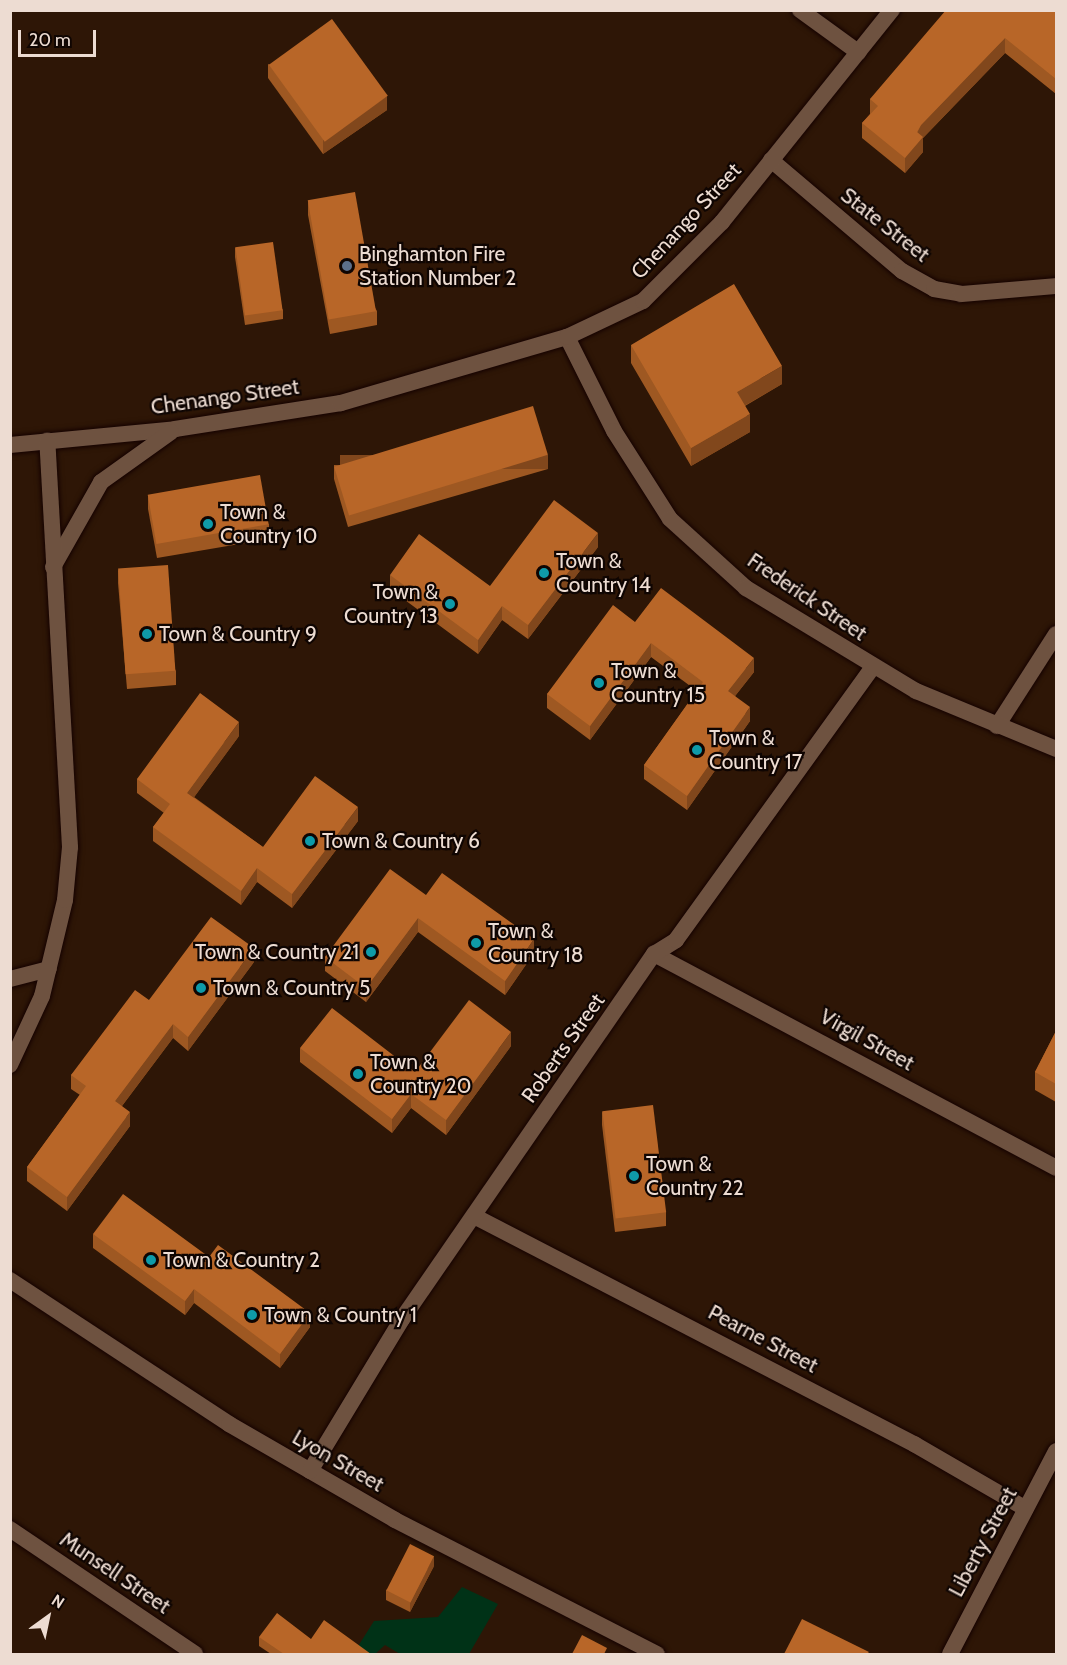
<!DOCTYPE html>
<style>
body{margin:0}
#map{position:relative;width:1067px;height:1665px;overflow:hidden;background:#2e1606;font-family:Cabin,sans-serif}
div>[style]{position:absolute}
.green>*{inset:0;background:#003217}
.roads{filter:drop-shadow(0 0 2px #150200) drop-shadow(0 0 2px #150200)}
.minor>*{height:16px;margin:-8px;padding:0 8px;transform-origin:8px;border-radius:8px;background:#6e5240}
.tertiary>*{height:16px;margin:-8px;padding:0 8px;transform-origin:8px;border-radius:8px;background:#6e5240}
.wall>*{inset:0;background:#9e5822}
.shaded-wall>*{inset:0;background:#81471c;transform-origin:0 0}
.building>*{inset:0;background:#b86628;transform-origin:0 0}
.dots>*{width:16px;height:16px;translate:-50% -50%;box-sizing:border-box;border:3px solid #0f0502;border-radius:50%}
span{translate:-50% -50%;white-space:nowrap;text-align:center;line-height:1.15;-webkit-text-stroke:4.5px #0f0502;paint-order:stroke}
.street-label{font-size:21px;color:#eddcd2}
.poi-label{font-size:21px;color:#eddcd2}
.left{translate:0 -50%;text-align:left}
.right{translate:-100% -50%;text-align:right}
.frame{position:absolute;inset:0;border:12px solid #eddcd2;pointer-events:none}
.north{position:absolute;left:18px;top:1587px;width:60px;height:60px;-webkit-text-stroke:4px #0f0502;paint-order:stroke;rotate:33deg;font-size:16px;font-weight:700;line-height:24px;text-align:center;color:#eddcd2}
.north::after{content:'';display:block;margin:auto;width:21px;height:27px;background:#eddcd2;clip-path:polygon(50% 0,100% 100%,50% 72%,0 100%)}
.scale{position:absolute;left:18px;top:30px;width:78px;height:27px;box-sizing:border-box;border:3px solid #eddcd2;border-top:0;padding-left:8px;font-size:18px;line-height:21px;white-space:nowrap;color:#eddcd2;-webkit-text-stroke:4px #0f0502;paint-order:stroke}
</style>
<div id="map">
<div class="green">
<div style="clip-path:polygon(462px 1587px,498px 1604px,469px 1654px,400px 1654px,385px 1645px,375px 1654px,355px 1651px,374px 1621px,438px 1617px)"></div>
</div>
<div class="roads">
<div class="minor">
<div style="left:800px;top:10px;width:72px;rotate:35.9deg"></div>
<div style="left:771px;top:160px;width:172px;rotate:40.3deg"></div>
<div style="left:902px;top:271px;width:37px;rotate:29deg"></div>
<div style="left:934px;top:289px;width:27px;rotate:10deg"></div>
<div style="left:961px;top:294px;width:95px;rotate:-4.8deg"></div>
<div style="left:997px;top:726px;width:109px;rotate:-57.3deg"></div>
<div style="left:654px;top:954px;width:455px;rotate:28deg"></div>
<div style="left:10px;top:979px;width:40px;rotate:-14.4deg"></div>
<div style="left:474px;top:1216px;width:496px;rotate:27.4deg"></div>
<div style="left:914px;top:1444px;width:129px;rotate:30.1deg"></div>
<div style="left:10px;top:1280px;width:262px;rotate:33.3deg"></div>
<div style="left:229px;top:1424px;width:192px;rotate:30deg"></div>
<div style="left:395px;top:1520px;width:294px;rotate:27.1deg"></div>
<div style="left:310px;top:1471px;width:178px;rotate:-58.8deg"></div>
<div style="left:402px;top:1319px;width:444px;rotate:-55.4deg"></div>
<div style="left:654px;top:954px;width:26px;rotate:-32deg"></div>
<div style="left:676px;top:940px;width:337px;rotate:-54.2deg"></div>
<div style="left:10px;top:1529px;width:223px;rotate:34deg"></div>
<div style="left:950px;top:1654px;width:229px;rotate:-62.4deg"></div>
</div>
<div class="tertiary">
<div style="left:567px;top:337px;width:105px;rotate:63.4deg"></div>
<div style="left:614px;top:431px;width:104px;rotate:57.5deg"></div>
<div style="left:670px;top:519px;width:103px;rotate:42.2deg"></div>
<div style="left:746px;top:588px;width:199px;rotate:31.2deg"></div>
<div style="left:916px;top:691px;width:152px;rotate:22.5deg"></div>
<div style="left:10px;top:445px;width:166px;rotate:-5.5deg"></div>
<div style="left:175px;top:429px;width:168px;rotate:-8.9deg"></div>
<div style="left:341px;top:403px;width:235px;rotate:-16.3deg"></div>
<div style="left:567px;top:337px;width:84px;rotate:-25.3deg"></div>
<div style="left:643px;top:301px;width:112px;rotate:-45deg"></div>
<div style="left:722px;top:222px;width:272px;rotate:-51.3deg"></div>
<div style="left:53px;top:567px;width:98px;rotate:-60.5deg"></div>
<div style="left:101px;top:482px;width:86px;rotate:-35.5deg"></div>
<div style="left:10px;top:1065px;width:76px;rotate:-65.1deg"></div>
<div style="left:42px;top:996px;width:99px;rotate:-76.5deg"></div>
<div style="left:65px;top:900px;width:53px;rotate:-84.6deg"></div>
<div style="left:70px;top:847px;width:407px;rotate:-93.2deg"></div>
</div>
</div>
<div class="wall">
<div style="clip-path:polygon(1056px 10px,1056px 94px,1005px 53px,923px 138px,923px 152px,905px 173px,862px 138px,862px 123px,870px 114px,870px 99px)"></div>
<div style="clip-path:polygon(268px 64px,387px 110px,323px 154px,268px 78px)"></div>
<div style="clip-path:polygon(308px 201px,377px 311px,377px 325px,330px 334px,308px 215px)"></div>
<div style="clip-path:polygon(235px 247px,283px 310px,283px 319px,245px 325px,235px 257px)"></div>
<div style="clip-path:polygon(631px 345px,782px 384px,745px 406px,750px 432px,691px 466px,631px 363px)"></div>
<div style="clip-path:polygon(334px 465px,548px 469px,348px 527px,334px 479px)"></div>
<div style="clip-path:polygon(148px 495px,269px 524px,269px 539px,157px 558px,148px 509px)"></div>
<div style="clip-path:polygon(598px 547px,528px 639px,502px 620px,478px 654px,390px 589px,390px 575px,490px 586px)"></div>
<div style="clip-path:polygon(118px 569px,176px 671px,176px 685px,127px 689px,118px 583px)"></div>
<div style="clip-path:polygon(635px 622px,754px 672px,735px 696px,750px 721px,687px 810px,644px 779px,644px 765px,697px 691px,651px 657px,590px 740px,547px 708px,547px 694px)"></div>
<div style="clip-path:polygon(239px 736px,194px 797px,263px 847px,358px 821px,292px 908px,257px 882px,241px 905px,153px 841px,153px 827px,164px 813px,137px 793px,137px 779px)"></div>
<div style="clip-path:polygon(426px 895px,534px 953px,505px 995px,418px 932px,366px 1002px,325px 971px,325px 957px)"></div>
<div style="clip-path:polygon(254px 962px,188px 1051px,173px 1038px,122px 1106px,130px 1126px,67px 1211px,27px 1181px,27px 1167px,80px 1095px,71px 1089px,71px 1075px,149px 1000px)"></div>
<div style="clip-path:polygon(1056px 1031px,1056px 1102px,1035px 1090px,1035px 1072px)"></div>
<div style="clip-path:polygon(511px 1046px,446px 1135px,411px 1108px,392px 1133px,300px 1062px,300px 1048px,415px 1072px)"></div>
<div style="clip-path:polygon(602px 1111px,666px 1212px,666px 1226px,615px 1232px,602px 1125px)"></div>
<div style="clip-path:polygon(93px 1234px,209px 1257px,310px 1327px,280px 1368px,194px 1303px,185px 1315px,93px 1248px)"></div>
<div style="clip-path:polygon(434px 1566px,410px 1612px,386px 1600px,386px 1590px)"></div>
<div style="clip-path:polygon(259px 1637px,311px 1639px,371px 1654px,271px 1654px,259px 1646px)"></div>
</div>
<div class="shaded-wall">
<div style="clip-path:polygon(1005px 38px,1005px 53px,923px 138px,923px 152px,905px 173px,905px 158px,921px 125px)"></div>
<div style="clip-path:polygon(387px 96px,387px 110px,323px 154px,323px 140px)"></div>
<div style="clip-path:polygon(782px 366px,782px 384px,737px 410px,737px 392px)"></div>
<div style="clip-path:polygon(750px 414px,750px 432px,691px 466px,691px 448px)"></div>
<div style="left:548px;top:455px;width:14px;height:208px;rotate:90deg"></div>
<div style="clip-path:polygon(598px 533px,598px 547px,528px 639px,528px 625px)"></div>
<div style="clip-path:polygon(502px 606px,502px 620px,478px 654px,478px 640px)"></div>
<div style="clip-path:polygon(651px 643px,651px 657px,590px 740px,590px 726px)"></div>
<div style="clip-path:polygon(754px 658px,754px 672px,728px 705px,728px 691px)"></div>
<div style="clip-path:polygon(750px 707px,750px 721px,687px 810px,687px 796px)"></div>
<div style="clip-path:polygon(239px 722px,239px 736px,187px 807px,187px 793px)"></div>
<div style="clip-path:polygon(358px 807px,358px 821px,292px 908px,292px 894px)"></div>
<div style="clip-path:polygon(257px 868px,257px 882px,241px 905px,241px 891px)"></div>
<div style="clip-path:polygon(418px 918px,418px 932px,366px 1002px,366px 988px)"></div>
<div style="clip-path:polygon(534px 939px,534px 953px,505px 995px,505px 981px)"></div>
<div style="clip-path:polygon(254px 948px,254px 962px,188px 1051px,188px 1037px)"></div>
<div style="clip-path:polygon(173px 1024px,173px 1038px,115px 1115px,115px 1101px)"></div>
<div style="clip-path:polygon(511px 1032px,511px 1046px,446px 1135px,446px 1120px)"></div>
<div style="clip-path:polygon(411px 1094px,411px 1108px,392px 1133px,392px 1119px)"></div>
<div style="clip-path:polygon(130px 1112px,130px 1126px,67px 1211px,67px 1197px)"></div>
<div style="clip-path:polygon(194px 1289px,194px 1303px,185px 1315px,185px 1301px)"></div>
<div style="clip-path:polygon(310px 1313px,310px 1327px,280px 1368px,280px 1354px)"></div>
<div style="clip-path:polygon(434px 1556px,434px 1566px,410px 1612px,410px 1603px)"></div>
</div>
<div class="building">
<div style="clip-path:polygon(946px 10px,1056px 10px,1056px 79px,1005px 38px,921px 125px,917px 132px,923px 137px,905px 158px,862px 123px,878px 106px,870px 99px)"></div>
<div style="left:332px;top:19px;width:95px;height:78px;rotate:54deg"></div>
<div style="left:355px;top:192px;width:121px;height:48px;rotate:80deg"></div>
<div style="left:273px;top:242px;width:69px;height:38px;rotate:82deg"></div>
<div style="clip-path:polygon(734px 284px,782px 366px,737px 392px,750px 414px,691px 448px,631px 345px)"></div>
<div style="left:533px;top:406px;width:51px;height:208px;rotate:73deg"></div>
<div style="left:260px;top:475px;width:50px;height:114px;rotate:80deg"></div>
<div style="clip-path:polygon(554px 500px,598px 533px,528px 625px,502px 606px,478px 640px,390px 575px,419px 534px,490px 586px)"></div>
<div style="left:168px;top:565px;width:106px;height:50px;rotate:86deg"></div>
<div style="clip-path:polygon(661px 588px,754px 658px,728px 691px,750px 707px,687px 796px,644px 765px,703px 682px,651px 643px,590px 726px,547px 694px,613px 605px,635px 622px)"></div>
<div style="clip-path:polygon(200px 693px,239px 722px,187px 793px,263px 847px,315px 776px,358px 807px,292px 894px,257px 868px,241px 891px,153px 827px,170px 804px,137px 779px)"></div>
<div style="clip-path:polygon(390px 869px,426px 895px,442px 873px,534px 939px,505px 981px,418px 918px,366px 988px,325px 957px)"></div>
<div style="clip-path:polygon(211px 917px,254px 948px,188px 1037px,173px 1024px,115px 1101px,130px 1112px,67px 1197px,27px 1167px,86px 1086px,71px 1075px,135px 990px,149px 1000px)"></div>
<div style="clip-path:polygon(469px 1000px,511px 1032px,446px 1120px,411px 1094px,392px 1119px,300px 1048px,332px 1008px,415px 1072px)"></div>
<div style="clip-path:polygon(1056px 1031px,1056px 1084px,1035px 1072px)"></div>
<div style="left:653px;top:1105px;width:108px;height:51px;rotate:83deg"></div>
<div style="clip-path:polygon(123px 1194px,209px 1257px,218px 1245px,310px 1313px,280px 1354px,194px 1289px,185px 1301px,93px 1234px)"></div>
<div style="left:410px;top:1544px;width:27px;height:52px;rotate:27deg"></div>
<div style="clip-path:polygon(277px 1613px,311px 1639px,324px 1620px,371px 1654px,284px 1654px,259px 1637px)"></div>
<div style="clip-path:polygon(802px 1619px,869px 1652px,867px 1654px,784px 1654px)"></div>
<div style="clip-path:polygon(582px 1635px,607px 1648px,604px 1654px,572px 1654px)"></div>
</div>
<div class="dots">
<div style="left:347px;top:266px;background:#5c6f8a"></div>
<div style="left:208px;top:524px;background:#0f9aa8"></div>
<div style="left:544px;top:573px;background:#0f9aa8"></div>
<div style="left:450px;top:604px;background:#0f9aa8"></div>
<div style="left:147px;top:634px;background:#0f9aa8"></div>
<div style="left:599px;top:683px;background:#0f9aa8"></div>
<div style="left:697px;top:750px;background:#0f9aa8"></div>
<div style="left:310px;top:841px;background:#0f9aa8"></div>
<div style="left:476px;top:943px;background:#0f9aa8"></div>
<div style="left:371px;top:952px;background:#0f9aa8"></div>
<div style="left:201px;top:988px;background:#0f9aa8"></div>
<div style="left:358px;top:1074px;background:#0f9aa8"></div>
<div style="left:634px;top:1176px;background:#0f9aa8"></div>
<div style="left:151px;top:1260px;background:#0f9aa8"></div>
<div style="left:252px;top:1315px;background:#0f9aa8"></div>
</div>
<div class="street-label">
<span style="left:686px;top:221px;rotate:-47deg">Chenango Street</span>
<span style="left:885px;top:225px;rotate:38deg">State Street</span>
<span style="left:225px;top:397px;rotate:-8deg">Chenango Street</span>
<span style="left:807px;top:597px;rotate:34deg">Frederick Street</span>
<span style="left:867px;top:1040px;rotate:29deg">Virgil Street</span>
<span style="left:563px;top:1048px;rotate:-55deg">Roberts Street</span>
<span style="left:763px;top:1339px;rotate:28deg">Pearne Street</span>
<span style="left:338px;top:1461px;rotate:30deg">Lyon Street</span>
<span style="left:983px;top:1542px;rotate:-62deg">Liberty Street</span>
<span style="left:115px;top:1573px;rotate:34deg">Munsell Street</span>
</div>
<div class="poi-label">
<span class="left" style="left:359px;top:266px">Binghamton Fire<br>Station Number 2</span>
<span class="left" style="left:220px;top:524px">Town &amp;<br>Country 10</span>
<span class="left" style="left:556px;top:573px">Town &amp;<br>Country 14</span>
<span class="right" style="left:438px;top:604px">Town &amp;<br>Country 13</span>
<span class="left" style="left:159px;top:634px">Town &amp; Country 9</span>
<span class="left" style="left:611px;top:683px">Town &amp;<br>Country 15</span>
<span class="left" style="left:709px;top:750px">Town &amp;<br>Country 17</span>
<span class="left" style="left:322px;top:841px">Town &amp; Country 6</span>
<span class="left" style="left:488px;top:943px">Town &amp;<br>Country 18</span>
<span class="right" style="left:359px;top:952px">Town &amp; Country 21</span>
<span class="left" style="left:213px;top:988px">Town &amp; Country 5</span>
<span class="left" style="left:370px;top:1074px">Town &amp;<br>Country 20</span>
<span class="left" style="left:646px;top:1176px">Town &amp;<br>Country 22</span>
<span class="left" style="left:163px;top:1260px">Town &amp; Country 2</span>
<span class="left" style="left:264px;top:1315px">Town &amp; Country 1</span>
</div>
<div class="frame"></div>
<div class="north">N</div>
<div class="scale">20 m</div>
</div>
